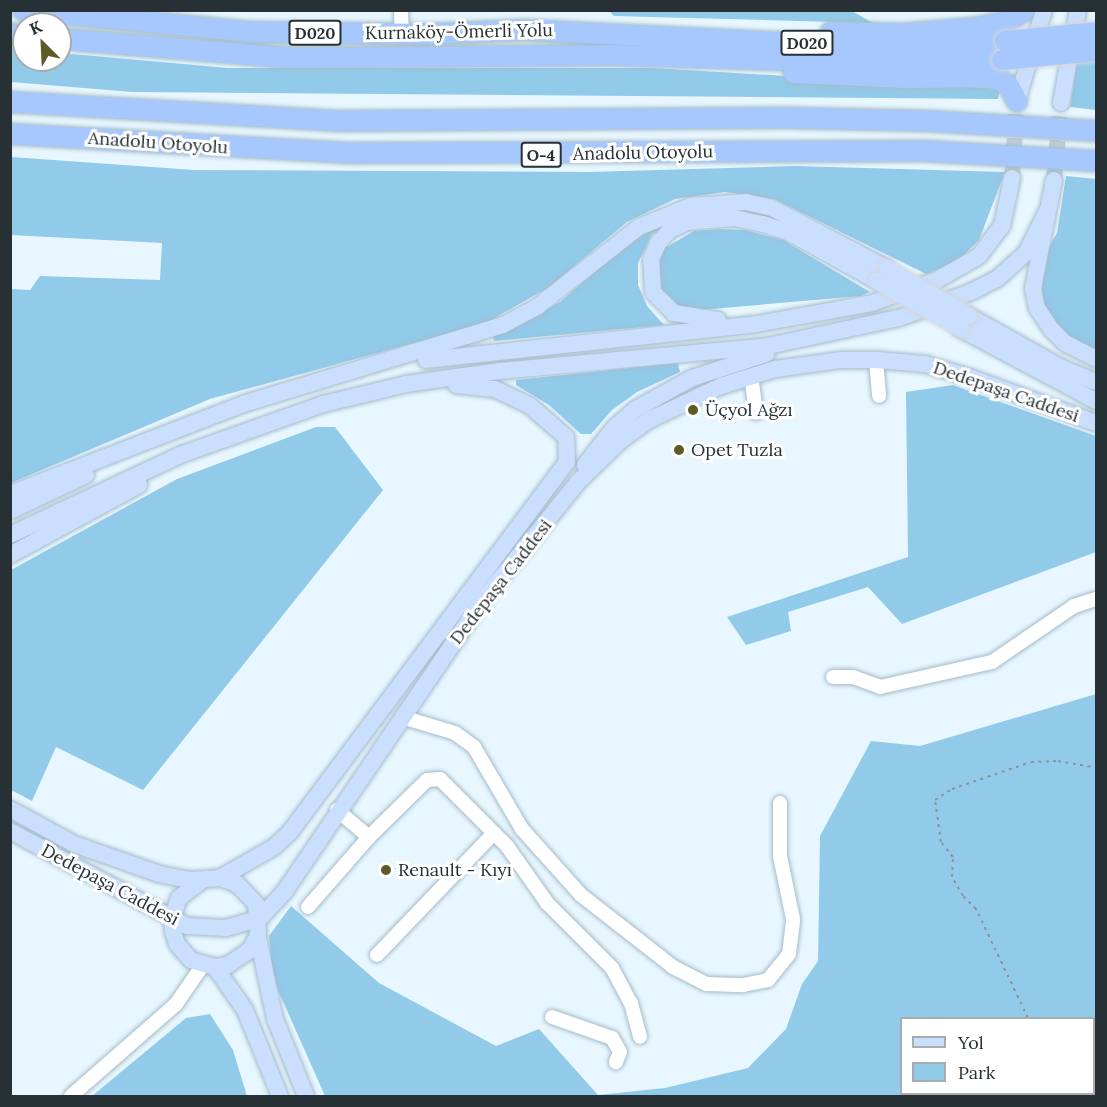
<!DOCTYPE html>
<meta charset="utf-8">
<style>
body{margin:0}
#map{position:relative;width:1107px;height:1107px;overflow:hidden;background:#e8f7ff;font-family:Lora,serif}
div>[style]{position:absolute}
.green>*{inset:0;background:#92caea}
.major-tunnel>*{height:16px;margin-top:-8px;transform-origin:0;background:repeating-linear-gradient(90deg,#c1cfd7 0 16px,transparent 0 24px)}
.path>*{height:2px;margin-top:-1px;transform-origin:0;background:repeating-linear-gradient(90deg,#89959c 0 3px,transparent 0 7.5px)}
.roads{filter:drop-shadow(0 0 2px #a4bbc8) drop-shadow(0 0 2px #a4bbc8)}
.minor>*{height:14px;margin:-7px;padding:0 7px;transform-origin:7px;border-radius:7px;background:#fff}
.major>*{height:16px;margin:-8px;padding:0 8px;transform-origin:8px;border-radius:8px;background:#cadefe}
.highway>*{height:20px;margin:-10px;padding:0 10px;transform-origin:10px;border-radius:10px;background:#a7c8fe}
.bridges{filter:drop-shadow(0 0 2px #d4d6d7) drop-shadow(0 0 2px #d4d6d7)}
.major-bridge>*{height:16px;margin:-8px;padding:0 8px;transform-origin:8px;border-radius:8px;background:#cadefe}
.highway-bridge>*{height:20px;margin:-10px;padding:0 10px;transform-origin:10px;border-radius:10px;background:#a7c8fe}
.dots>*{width:16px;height:16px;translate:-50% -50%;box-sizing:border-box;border:3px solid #fff;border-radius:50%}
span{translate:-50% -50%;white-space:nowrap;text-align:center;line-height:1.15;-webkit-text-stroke:6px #fff;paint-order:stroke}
.shield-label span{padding:2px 4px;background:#fff;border:2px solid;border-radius:4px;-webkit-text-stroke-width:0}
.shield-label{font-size:16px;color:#273035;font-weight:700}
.street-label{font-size:18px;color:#273035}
.poi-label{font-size:18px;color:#273035}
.left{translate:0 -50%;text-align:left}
.frame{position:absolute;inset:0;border:12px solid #273035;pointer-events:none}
.legend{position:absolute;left:900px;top:1017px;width:195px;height:78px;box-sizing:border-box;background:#fff;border:2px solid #a9acae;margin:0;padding:8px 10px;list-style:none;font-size:18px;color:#273035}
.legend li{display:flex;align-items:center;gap:12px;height:30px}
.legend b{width:30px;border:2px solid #a9acae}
.north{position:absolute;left:12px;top:12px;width:60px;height:60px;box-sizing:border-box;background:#fff;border:2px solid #a9acae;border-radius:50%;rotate:336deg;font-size:16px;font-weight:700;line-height:24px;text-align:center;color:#273035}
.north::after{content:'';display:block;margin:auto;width:21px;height:27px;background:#5e5b28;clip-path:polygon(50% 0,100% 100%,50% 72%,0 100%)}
</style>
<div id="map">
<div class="green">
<div style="clip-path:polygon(850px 10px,873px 23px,614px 16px,609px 11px)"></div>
<div style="clip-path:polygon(10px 48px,24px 50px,24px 60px,60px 60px,60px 53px,228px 68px,653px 68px,1000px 89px,998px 99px,132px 92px,11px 82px)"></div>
<div style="clip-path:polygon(1096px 60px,1096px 110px,1070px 107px,1077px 62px)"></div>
<div style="clip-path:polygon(11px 157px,194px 170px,588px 172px,795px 166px,1005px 172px,979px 240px,957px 262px,926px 274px,774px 199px,725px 192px,675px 199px,627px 222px,549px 287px,486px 323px,210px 399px,11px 483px,11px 289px,30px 290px,40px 276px,160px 280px,162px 243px,11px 235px)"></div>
<div style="clip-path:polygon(1066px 176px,1096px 179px,1096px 350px,1066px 337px,1047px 314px,1038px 294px,1047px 251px,1057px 233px)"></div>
<div style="clip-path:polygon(659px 224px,662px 227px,652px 234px,638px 263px,638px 285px,647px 306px,664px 325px,494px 341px,493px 337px,560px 302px,635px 238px)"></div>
<div style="clip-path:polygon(720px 229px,745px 230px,783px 240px,870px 292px,861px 296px,688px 311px,664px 298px,655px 281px,657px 266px,665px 248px,694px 231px)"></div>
<div style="clip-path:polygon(678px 363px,680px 372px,637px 392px,612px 410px,591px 434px,581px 434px,549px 405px,516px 385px,516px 380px)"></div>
<div style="clip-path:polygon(953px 385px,1096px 436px,1096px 552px,902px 624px,868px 587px,788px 612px,791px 631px,746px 645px,727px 617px,908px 557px,906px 392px)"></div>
<div style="clip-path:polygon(316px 427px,335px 427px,383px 490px,143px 790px,56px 747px,32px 801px,11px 790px,11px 570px,177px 479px)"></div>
<div style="clip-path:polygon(evenodd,1096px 694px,1096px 1096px,325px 1096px,273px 979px,269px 936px,291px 906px,379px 983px,496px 1046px,539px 1029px,598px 1095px,665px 1088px,748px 1068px,786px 1029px,802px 984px,818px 961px,820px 836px,871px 741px,920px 746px,1096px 694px,902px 1018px,1094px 1018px,1094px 1094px,902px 1094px,902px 1018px)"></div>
<div style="clip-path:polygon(210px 1014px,233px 1050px,247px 1096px,92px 1096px,186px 1018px)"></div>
</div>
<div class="major-tunnel">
<div style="left:1012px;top:178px;width:77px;rotate:-86.3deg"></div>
<div style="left:1054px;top:180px;width:77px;rotate:-84.8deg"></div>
</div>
<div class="path">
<div style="left:1028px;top:1018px;width:121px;rotate:-115.5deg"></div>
<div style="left:976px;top:909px;width:18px;rotate:-135deg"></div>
<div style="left:963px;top:896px;width:22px;rotate:-120deg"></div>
<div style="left:952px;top:877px;width:20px;rotate:-87deg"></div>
<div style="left:953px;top:857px;width:19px;rotate:-129deg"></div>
<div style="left:941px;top:842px;width:42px;rotate:-98.1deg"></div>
<div style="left:935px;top:800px;width:20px;rotate:-33deg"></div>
<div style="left:952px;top:789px;width:83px;rotate:-18.9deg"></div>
<div style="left:1031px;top:762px;width:27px;rotate:-2deg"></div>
<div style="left:1058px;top:761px;width:39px;rotate:10deg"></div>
<div style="left:1079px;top:1094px;width:2px;rotate:63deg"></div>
</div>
<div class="roads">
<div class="minor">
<div style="left:401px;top:10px;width:24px;rotate:88deg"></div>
<div style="left:876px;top:360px;width:36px;rotate:85deg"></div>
<div style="left:751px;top:376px;width:37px;rotate:82deg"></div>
<div style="left:833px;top:677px;width:20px"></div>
<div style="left:853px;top:677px;width:29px;rotate:20deg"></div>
<div style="left:880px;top:687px;width:115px;rotate:-12.6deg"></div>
<div style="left:992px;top:662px;width:99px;rotate:-34.3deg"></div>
<div style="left:1074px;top:606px;width:23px;rotate:-18deg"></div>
<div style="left:402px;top:717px;width:55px;rotate:16.8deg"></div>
<div style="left:455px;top:733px;width:24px;rotate:36deg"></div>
<div style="left:474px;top:747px;width:95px;rotate:59.7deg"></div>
<div style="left:522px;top:829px;width:89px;rotate:48.2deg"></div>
<div style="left:581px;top:895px;width:117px;rotate:38deg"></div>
<div style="left:673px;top:967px;width:38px;rotate:27deg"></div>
<div style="left:707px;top:984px;width:36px;rotate:2deg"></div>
<div style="left:743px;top:985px;width:25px;rotate:-11deg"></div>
<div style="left:768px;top:980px;width:33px;rotate:-51deg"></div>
<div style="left:789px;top:954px;width:35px;rotate:-83deg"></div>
<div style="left:793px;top:919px;width:64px;rotate:-101.7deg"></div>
<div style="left:780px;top:856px;width:53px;rotate:-90deg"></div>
<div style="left:337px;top:810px;width:42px;rotate:40.2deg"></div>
<div style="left:369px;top:837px;width:81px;rotate:-44.5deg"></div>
<div style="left:427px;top:780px;width:13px;rotate:-4deg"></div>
<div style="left:440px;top:779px;width:95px;rotate:45deg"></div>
<div style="left:507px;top:846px;width:70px;rotate:54.9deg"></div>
<div style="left:547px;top:903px;width:92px;rotate:45deg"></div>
<div style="left:612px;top:968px;width:40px;rotate:62deg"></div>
<div style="left:631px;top:1003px;width:35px;rotate:75deg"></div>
<div style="left:308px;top:907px;width:93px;rotate:-48.9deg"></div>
<div style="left:377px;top:955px;width:169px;rotate:-46.2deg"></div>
<div style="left:552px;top:1017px;width:64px;rotate:19.3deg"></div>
<div style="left:612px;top:1038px;width:16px;rotate:60deg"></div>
<div style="left:620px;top:1052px;width:11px;rotate:112deg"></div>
<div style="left:71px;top:1096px;width:140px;rotate:-41.2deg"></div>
<div style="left:176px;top:1004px;width:47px;rotate:-55.3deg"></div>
</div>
<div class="major">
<div style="left:1017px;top:101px;width:95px;rotate:-73.5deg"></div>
<div style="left:1061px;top:103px;width:95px;rotate:-79.6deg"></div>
<div style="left:1054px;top:180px;width:111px;rotate:100.9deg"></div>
<div style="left:1033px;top:289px;width:19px;rotate:78deg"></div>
<div style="left:1037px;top:308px;width:25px;rotate:56deg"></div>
<div style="left:1051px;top:329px;width:20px;rotate:45deg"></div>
<div style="left:1065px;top:343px;width:35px;rotate:27deg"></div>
<div style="left:969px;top:316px;width:109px;rotate:29.2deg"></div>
<div style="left:1064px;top:369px;width:35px;rotate:22deg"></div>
<div style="left:718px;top:320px;width:45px;rotate:-171deg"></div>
<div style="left:674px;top:313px;width:30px;rotate:-135deg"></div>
<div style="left:653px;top:292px;width:33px;rotate:-93deg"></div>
<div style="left:651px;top:259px;width:17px;rotate:-66deg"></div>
<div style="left:658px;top:243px;width:18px;rotate:-47deg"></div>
<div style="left:670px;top:230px;width:19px;rotate:-25deg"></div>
<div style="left:687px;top:222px;width:47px;rotate:-4.9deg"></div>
<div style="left:734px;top:218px;width:30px;rotate:12deg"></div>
<div style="left:763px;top:224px;width:28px;rotate:18deg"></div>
<div style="left:790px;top:233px;width:99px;rotate:28.9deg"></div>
<div style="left:961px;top:329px;width:153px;rotate:28.1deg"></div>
<div style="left:426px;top:360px;width:333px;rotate:-6.2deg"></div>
<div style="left:757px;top:324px;width:117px;rotate:-10.3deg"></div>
<div style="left:872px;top:303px;width:69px;rotate:-19.5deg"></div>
<div style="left:937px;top:280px;width:48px;rotate:-29.7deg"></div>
<div style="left:979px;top:256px;width:38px;rotate:-53deg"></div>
<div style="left:1002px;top:226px;width:49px;rotate:-78.2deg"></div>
<div style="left:585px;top:465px;width:47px;rotate:-51.9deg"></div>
<div style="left:614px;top:428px;width:29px;rotate:-41deg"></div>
<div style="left:636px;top:409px;width:64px;rotate:-29deg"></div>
<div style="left:692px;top:378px;width:78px;rotate:-18deg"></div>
<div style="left:10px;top:494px;width:250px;rotate:-21.1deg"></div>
<div style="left:243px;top:404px;width:272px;rotate:-16.9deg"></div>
<div style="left:503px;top:325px;width:40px;rotate:-28deg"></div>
<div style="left:538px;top:306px;width:128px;rotate:-38deg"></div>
<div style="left:639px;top:227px;width:56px;rotate:-22deg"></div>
<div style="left:691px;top:206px;width:55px;rotate:-4.2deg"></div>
<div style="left:746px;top:202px;width:27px;rotate:13deg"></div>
<div style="left:772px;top:208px;width:130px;rotate:27.6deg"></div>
<div style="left:10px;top:511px;width:84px;rotate:-25.3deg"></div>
<div style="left:10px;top:535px;width:188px;rotate:-25.2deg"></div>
<div style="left:180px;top:455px;width:152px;rotate:-19.6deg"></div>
<div style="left:323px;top:404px;width:85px;rotate:-13.5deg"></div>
<div style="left:406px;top:384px;width:95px;rotate:-7.9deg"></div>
<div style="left:500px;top:371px;width:269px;rotate:-5.3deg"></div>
<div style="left:768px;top:346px;width:134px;rotate:-12.1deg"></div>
<div style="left:899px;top:318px;width:77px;rotate:-19.9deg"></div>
<div style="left:971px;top:292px;width:29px;rotate:-27deg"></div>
<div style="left:997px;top:279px;width:39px;rotate:-42deg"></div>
<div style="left:1026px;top:253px;width:49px;rotate:-63.4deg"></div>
<div style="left:10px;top:555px;width:147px;rotate:-28.5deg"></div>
<div style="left:10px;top:809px;width:73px;rotate:28.7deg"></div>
<div style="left:74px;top:844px;width:90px;rotate:19.4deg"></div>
<div style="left:159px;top:874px;width:33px;rotate:11deg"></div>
<div style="left:191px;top:880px;width:29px;rotate:-4deg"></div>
<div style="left:220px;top:878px;width:18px;rotate:19deg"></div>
<div style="left:237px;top:884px;width:28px;rotate:46deg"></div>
<div style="left:256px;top:904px;width:31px;rotate:86deg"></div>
<div style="left:258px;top:935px;width:17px;rotate:118deg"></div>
<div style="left:250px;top:950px;width:27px;rotate:146deg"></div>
<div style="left:228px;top:965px;width:13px;rotate:171deg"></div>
<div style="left:215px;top:967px;width:25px;rotate:-164deg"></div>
<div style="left:191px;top:960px;width:21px;rotate:-131deg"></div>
<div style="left:177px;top:944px;width:14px;rotate:-107deg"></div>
<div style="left:173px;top:931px;width:12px;rotate:-95deg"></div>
<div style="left:172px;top:919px;width:22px;rotate:-72deg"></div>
<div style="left:179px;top:898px;width:30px;rotate:-37deg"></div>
<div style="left:10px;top:831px;width:201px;rotate:28.2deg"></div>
<div style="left:187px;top:926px;width:39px;rotate:3deg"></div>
<div style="left:226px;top:928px;width:35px;rotate:-16deg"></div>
<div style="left:260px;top:918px;width:37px;rotate:-47deg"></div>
<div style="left:285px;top:891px;width:351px;rotate:-55.8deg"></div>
<div style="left:482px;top:601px;width:153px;rotate:-51.1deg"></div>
<div style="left:578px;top:482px;width:59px;rotate:-44.3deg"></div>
<div style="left:620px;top:441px;width:36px;rotate:-36deg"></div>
<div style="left:649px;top:420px;width:80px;rotate:-25.3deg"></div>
<div style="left:721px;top:386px;width:57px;rotate:-17.5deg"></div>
<div style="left:775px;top:369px;width:68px;rotate:-7.7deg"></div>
<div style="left:842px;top:360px;width:34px"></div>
<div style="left:876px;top:360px;width:49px;rotate:4.7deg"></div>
<div style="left:925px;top:364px;width:46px;rotate:16.5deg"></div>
<div style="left:969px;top:377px;width:135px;rotate:19.9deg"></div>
<div style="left:220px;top:878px;width:62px;rotate:-29.9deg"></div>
<div style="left:274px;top:847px;width:22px;rotate:-43deg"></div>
<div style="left:290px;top:832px;width:462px;rotate:-53.2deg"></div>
<div style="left:567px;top:462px;width:25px;rotate:-92deg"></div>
<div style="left:566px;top:437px;width:49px;rotate:-139.1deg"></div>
<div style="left:529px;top:405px;width:38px;rotate:-155deg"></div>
<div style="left:494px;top:389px;width:38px;rotate:-174deg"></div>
<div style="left:258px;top:937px;width:84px;rotate:78.3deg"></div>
<div style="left:275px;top:1019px;width:83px;rotate:68.1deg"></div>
<div style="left:215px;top:967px;width:52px;rotate:55.1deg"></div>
<div style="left:245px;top:1010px;width:93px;rotate:67.9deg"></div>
</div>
<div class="highway">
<div style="left:23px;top:10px;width:228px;rotate:5.5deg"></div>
<div style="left:250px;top:32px;width:182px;rotate:0.6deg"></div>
<div style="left:432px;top:34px;width:92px;rotate:-2.5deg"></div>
<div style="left:524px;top:30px;width:372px;rotate:2.8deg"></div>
<div style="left:896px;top:48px;width:109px;rotate:-3.7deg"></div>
<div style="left:831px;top:32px;width:71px;rotate:1.6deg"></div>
<div style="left:902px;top:34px;width:73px;rotate:-4.7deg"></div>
<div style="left:975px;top:28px;width:32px;rotate:-11deg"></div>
<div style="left:1006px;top:22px;width:22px;rotate:-32deg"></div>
<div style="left:10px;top:34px;width:14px;rotate:4deg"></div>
<div style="left:60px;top:39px;width:232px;rotate:4.7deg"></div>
<div style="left:291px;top:58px;width:315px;rotate:-0.5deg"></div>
<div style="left:606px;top:55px;width:317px;rotate:1.6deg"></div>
<div style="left:923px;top:64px;width:79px;rotate:-2.9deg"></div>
<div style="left:794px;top:73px;width:112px;rotate:2.6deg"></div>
<div style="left:906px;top:78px;width:89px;rotate:-0.6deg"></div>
<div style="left:995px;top:77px;width:17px;rotate:33deg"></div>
<div style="left:1009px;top:86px;width:17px;rotate:62deg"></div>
<div style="left:10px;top:102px;width:332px;rotate:3.3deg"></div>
<div style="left:341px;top:121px;width:451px;rotate:-0.4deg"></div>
<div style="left:792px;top:118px;width:138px;rotate:1.2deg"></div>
<div style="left:930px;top:121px;width:166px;rotate:3.4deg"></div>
<div style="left:10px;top:134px;width:338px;rotate:3.2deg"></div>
<div style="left:347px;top:153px;width:577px;rotate:-0.2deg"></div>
<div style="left:924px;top:151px;width:172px;rotate:3.3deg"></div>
</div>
</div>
<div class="bridges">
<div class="major-bridge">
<div style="left:887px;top:268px;width:95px;rotate:30.3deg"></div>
<div style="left:877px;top:281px;width:97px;rotate:29.7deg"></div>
</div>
<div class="highway-bridge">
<div style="left:1005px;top:41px;width:91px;rotate:-5.6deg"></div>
<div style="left:1002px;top:60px;width:94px;rotate:-5.5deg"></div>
</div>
</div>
<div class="dots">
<div style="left:693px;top:410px;background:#5e5b28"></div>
<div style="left:679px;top:450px;background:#5e5b28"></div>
<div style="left:386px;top:870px;background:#5e5b28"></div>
</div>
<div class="shield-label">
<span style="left:315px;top:33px">D020</span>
<span style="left:807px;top:43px">D020</span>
<span style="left:541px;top:155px">O-4</span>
</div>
<div class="street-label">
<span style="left:459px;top:32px;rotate:-1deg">Kurnaköy-Ömerli Yolu</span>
<span style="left:158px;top:143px;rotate:4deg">Anadolu Otoyolu</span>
<span style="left:643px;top:153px;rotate:-1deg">Anadolu Otoyolu</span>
<span style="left:1006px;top:392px;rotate:19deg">Dedepaşa Caddesi</span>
<span style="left:501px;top:582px;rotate:-52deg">Dedepaşa Caddesi</span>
<span style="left:110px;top:885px;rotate:28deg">Dedepaşa Caddesi</span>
</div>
<div class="poi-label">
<span class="left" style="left:705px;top:410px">Üçyol Ağzı</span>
<span class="left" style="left:691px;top:450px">Opet Tuzla</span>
<span class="left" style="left:398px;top:870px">Renault - Kıyı</span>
</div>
<div class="frame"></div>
<ul class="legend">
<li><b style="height:8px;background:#cadefe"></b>Yol</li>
<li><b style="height:16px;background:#92caea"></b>Park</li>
</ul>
<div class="north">K</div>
</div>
